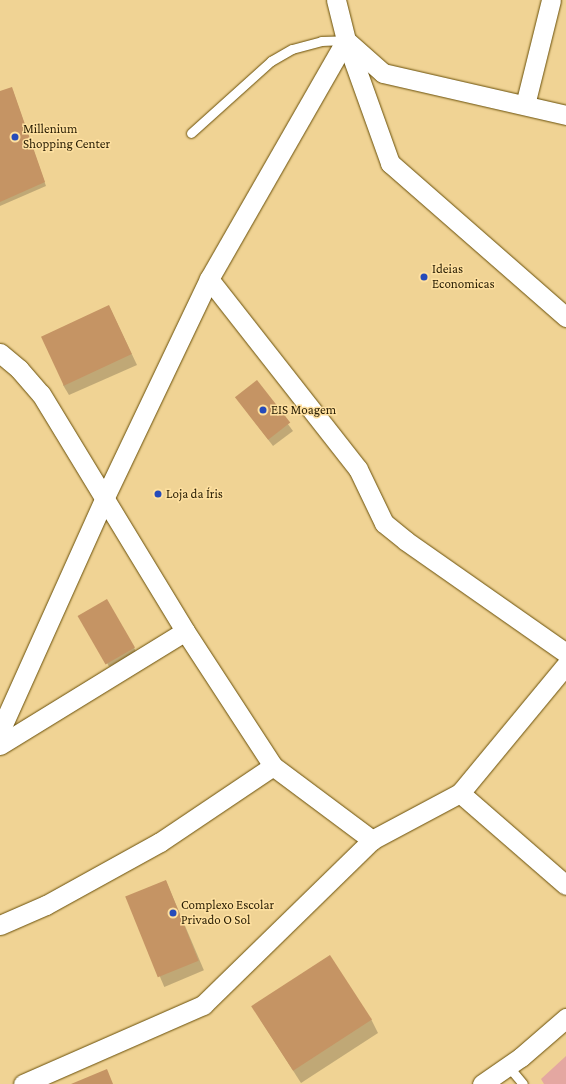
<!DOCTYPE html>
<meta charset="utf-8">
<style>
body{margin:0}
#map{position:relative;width:566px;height:1084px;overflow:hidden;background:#f0d394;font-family:"Crimson Pro",serif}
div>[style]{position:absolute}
.green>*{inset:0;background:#e4a7a1}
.shadow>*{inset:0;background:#0003;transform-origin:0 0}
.building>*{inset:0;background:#c59464;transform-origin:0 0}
.roads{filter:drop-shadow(0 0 1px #684e07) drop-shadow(0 0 1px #684e07)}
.service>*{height:9px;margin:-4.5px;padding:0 4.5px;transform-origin:4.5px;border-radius:4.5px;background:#fff}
.minor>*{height:19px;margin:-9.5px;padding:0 9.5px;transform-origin:9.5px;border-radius:9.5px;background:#fff}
.dots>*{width:11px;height:11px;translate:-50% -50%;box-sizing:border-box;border:2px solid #fee0a0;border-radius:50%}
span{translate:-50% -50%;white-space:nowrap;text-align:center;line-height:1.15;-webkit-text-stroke:3px #fee0a0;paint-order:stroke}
.poi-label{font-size:13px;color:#291e04}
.left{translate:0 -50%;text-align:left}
</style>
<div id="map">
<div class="green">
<div style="clip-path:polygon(566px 1056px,566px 1084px,544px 1084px,541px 1079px)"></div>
</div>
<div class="shadow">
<div style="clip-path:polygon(13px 91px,46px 186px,0 206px,0 92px)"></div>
<div style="clip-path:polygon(109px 306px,137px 365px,69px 395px,63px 385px)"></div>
<div style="clip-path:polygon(257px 382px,293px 431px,273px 446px,241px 404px)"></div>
<div style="left:107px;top:601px;width:58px;height:31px;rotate:60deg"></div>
<div style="left:166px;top:881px;width:97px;height:43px;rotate:67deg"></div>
<div style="clip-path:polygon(260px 1019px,371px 1019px,378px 1033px,301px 1083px)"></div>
</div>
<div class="building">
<div style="clip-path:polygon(12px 87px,45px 182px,0 202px,0 91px)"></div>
<div style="left:109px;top:305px;width:54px;height:75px;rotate:65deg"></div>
<div style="left:257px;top:380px;width:54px;height:28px;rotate:52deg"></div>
<div style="left:107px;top:599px;width:56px;height:34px;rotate:60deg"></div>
<div style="left:166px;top:880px;width:87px;height:44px;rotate:68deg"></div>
<div style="left:330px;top:955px;width:77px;height:94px;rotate:57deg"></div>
<div style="clip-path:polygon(107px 1069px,113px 1084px,71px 1084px)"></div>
</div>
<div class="roads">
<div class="service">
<div style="left:191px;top:133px;width:108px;rotate:-42deg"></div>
<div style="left:271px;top:61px;width:24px;rotate:-30deg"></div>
<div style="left:292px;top:49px;width:30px;rotate:-15deg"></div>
<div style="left:321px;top:41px;width:25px;rotate:-2deg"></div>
<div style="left:508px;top:1066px;width:23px;rotate:50deg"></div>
</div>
<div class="minor">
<div style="left:336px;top:0;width:41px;rotate:76deg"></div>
<div style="left:346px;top:40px;width:131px;rotate:70.3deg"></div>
<div style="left:390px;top:163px;width:234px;rotate:41.2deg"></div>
<div style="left:347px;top:41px;width:48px;rotate:41.6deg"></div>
<div style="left:383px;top:73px;width:188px;rotate:12.9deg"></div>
<div style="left:525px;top:105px;width:108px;rotate:-76.1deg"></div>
<div style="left:209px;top:279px;width:241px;rotate:51.9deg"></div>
<div style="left:358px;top:469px;width:60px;rotate:64.3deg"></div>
<div style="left:384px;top:523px;width:28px;rotate:39deg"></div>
<div style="left:406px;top:541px;width:195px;rotate:35deg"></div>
<div style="left:0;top:353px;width:25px;rotate:40deg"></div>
<div style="left:19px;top:369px;width:33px;rotate:49deg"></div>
<div style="left:41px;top:394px;width:277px;rotate:58.7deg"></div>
<div style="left:185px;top:631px;width:161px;rotate:56.9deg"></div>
<div style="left:273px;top:766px;width:124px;rotate:36.8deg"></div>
<div style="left:0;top:731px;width:256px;rotate:-65.8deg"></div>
<div style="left:105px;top:497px;width:242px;rotate:-64.5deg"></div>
<div style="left:209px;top:279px;width:275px;rotate:-60.2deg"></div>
<div style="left:0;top:745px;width:217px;rotate:-31.6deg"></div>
<div style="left:460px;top:793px;width:140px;rotate:41deg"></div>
<div style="left:0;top:925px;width:50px;rotate:-23.5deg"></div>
<div style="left:46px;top:905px;width:130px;rotate:-28.9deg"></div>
<div style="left:160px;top:842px;width:136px;rotate:-33.9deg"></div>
<div style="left:23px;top:1084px;width:197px;rotate:-23.7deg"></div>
<div style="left:203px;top:1005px;width:236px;rotate:-44.3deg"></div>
<div style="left:372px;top:840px;width:100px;rotate:-28.1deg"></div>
<div style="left:460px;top:793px;width:166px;rotate:-50.4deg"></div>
<div style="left:482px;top:1084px;width:47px;rotate:-34.7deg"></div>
<div style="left:521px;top:1057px;width:60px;rotate:-40.9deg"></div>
</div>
</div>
<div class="dots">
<div style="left:15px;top:137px;background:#264bba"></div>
<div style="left:424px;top:277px;background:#264bba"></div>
<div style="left:263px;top:410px;background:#264bba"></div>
<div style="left:158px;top:494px;background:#264bba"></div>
<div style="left:173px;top:913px;background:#264bba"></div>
</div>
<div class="poi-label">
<span class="left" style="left:23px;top:137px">Millenium<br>Shopping Center</span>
<span class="left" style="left:432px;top:277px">Ideias<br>Economicas</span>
<span class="left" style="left:271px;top:410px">EIS Moagem</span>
<span class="left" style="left:166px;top:494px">Loja da Íris</span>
<span class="left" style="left:181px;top:913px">Complexo Escolar<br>Privado O Sol</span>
</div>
</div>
